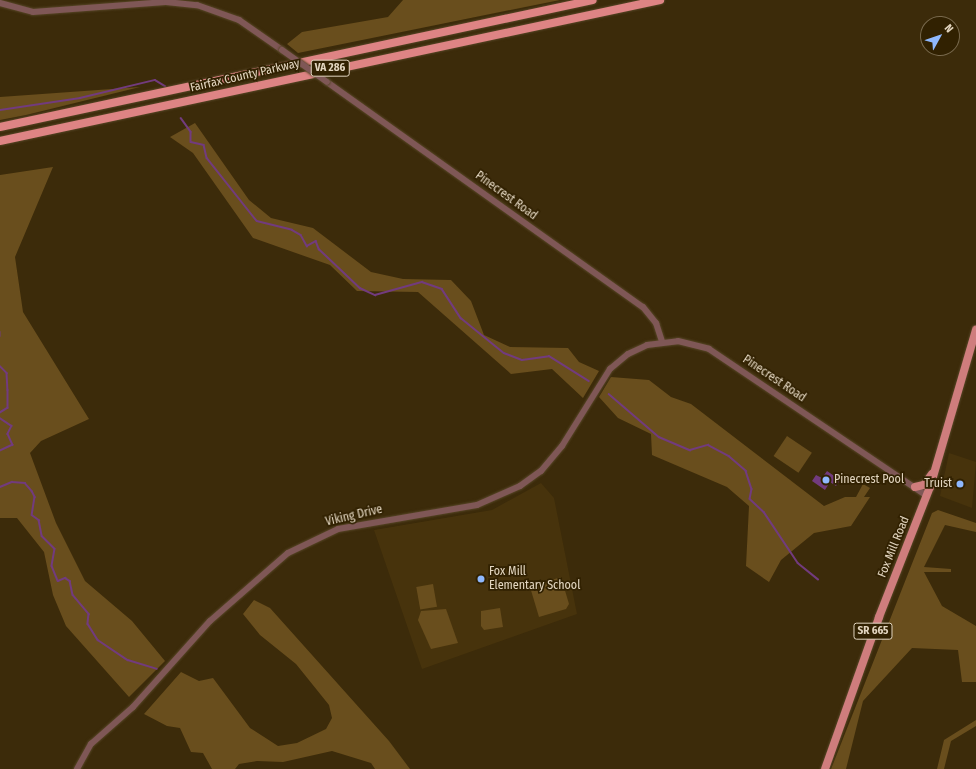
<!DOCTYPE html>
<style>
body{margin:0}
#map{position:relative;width:976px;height:769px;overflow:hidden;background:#3c2b0a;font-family:"Fira Sans Condensed",sans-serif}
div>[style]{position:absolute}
.built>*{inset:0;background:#47330c}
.green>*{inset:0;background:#694e1d;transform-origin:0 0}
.water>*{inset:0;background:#723b7e}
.stream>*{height:1.5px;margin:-0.75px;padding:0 0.75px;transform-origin:0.75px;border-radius:0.75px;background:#723b7e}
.roads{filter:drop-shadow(0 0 1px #574627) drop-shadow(0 0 1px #574627)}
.tertiary>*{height:6px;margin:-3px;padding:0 3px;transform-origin:3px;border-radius:3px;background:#7f5756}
.primary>*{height:8px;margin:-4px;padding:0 4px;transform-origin:4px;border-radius:4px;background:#cf7d7d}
.trunk>*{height:8px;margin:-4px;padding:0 4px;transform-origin:4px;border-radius:4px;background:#de8484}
.bridges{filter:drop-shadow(0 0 1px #574627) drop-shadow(0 0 1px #574627)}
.tertiary-bridge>*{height:6px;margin:-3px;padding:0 3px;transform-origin:3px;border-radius:3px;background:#7f5756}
.dots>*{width:11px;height:11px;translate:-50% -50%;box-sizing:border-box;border:2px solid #312101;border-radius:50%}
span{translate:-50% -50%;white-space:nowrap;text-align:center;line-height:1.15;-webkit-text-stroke:3.5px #312101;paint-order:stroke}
.shield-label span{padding:1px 3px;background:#312101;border:1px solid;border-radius:3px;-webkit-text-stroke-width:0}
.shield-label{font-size:11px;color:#e3d6c0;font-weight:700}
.street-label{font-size:12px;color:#e3d6c0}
.poi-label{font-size:12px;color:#e3d6c0}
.left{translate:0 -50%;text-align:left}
.right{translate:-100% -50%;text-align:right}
.north{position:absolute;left:920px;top:16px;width:40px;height:40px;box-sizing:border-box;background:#312101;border:1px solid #78694d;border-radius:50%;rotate:50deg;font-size:11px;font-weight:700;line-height:16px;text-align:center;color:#e3d6c0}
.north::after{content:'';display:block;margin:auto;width:14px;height:18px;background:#8fb8fd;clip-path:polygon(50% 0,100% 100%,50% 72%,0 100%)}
</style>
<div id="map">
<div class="built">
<div style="clip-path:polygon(949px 453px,976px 462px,972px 508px,940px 496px)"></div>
<div style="clip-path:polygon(541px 483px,554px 498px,577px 614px,422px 669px,374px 530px,492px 510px)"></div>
</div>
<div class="green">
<div style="clip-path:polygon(403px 0,560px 0,298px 53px,287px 44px,302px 32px,388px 17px)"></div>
<div style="clip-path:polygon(140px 87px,26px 115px,0 120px,0 97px)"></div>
<div style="clip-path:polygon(195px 123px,249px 200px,271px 218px,313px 228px,371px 272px,403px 279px,451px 280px,471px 301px,484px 335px,510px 347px,568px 348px,579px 362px,599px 371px,583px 398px,552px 369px,511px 374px,418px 292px,357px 291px,330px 265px,253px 238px,193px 153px,170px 137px)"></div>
<div style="clip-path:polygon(53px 167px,15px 257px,23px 312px,89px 419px,41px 441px,30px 453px,56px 523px,85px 581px,132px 621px,165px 661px,129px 697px,66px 626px,53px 595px,44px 552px,17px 518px,0 518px,0 175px)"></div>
<div style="clip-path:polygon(611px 377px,649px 380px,671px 397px,691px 404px,824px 506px,845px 497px,856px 497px,863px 484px,870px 488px,864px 497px,870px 497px,851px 526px,814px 533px,781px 560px,769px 582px,746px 566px,749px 506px,727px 487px,652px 455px,651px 434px,618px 418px,599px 397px)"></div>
<div style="left:787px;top:436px;width:30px;height:24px;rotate:34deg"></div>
<div style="clip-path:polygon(938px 510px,976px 523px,976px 532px,945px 525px,924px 567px,951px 569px,951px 572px,924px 572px,942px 606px,976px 626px,976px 682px,962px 682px,958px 650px,912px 648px,863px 701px,846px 769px,831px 769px,932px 513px)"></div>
<div style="clip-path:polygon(561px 577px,569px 604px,566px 609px,539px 617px,530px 587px)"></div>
<div style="left:433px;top:584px;width:23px;height:17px;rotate:80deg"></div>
<div style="clip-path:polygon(254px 600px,270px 608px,389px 741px,410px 769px,375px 769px,371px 763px,332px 751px,283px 762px,257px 761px,239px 764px,235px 769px,212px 769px,203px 753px,191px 752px,180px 728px,167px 726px,144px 714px,181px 672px,199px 681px,213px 678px,250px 728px,278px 746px,297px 743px,326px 729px,332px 718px,329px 705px,296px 664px,260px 635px,243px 614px)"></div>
<div style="clip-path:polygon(500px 608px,503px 627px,484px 630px,481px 626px,481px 611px)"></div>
<div style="clip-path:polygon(446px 609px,458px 643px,431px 649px,418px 620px,421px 611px)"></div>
<div style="clip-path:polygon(976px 720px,976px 726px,951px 741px,944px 769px,937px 769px,944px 740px)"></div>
</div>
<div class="water">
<div style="clip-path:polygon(827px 471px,840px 480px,836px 486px,830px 482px,825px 490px,812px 481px,816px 475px,822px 478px)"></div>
</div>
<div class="stream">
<div style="left:0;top:110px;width:81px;rotate:-8.5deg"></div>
<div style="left:80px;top:98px;width:77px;rotate:-13.5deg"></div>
<div style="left:155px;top:80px;width:12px;rotate:31deg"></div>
<div style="left:181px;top:118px;width:17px;rotate:54deg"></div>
<div style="left:191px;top:132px;width:10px;rotate:90deg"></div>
<div style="left:191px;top:142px;width:13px;rotate:13deg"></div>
<div style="left:204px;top:145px;width:13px;rotate:77deg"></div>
<div style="left:207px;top:158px;width:80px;rotate:51.6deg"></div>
<div style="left:257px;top:221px;width:36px;rotate:14deg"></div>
<div style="left:292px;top:230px;width:10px;rotate:29deg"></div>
<div style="left:301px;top:235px;width:13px;rotate:61deg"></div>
<div style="left:307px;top:246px;width:10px;rotate:-29deg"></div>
<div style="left:316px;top:241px;width:9px;rotate:69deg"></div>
<div style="left:319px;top:249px;width:57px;rotate:43.6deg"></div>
<div style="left:360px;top:288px;width:17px;rotate:25deg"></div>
<div style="left:375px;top:295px;width:49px;rotate:-15.5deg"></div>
<div style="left:422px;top:282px;width:21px;rotate:19deg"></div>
<div style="left:442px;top:289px;width:35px;rotate:57deg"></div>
<div style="left:461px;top:318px;width:55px;rotate:39.1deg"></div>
<div style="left:504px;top:353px;width:19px;rotate:21deg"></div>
<div style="left:522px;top:360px;width:27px;rotate:-8deg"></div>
<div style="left:549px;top:356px;width:47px;rotate:32deg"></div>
<div style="left:0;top:332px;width:4px;rotate:90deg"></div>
<div style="left:0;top:366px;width:10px;rotate:45deg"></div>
<div style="left:7px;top:373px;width:17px;rotate:87deg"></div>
<div style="left:8px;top:390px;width:18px;rotate:90deg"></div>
<div style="left:8px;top:408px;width:9px;rotate:148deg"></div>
<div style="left:609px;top:394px;width:66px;rotate:40.7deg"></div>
<div style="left:659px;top:437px;width:34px;rotate:23deg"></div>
<div style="left:690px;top:450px;width:19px;rotate:-16deg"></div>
<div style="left:708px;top:445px;width:24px;rotate:28deg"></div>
<div style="left:729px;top:456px;width:23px;rotate:41deg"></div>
<div style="left:746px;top:471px;width:19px;rotate:72deg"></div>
<div style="left:752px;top:489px;width:10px;rotate:101deg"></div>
<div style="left:750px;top:499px;width:19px;rotate:43deg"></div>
<div style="left:764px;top:512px;width:61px;rotate:56.3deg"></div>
<div style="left:798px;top:563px;width:26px;rotate:39deg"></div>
<div style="left:0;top:418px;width:14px;rotate:34deg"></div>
<div style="left:12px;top:426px;width:9px;rotate:117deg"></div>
<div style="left:8px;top:434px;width:12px;rotate:66deg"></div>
<div style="left:13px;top:445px;width:14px;rotate:155deg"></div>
<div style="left:0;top:487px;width:13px;rotate:-23deg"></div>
<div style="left:12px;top:482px;width:13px;rotate:4deg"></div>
<div style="left:25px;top:483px;width:11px;rotate:49deg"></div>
<div style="left:32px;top:491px;width:7px;rotate:63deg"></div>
<div style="left:35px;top:497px;width:18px;rotate:99deg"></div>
<div style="left:32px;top:515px;width:9px;rotate:36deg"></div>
<div style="left:39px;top:520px;width:16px;rotate:79deg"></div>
<div style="left:42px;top:536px;width:18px;rotate:45deg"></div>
<div style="left:55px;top:549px;width:17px;rotate:100deg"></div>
<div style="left:52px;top:566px;width:16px;rotate:68deg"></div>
<div style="left:58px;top:581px;width:8px;rotate:-23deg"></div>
<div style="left:65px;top:578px;width:6px;rotate:31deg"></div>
<div style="left:70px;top:581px;width:14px;rotate:78deg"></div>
<div style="left:73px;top:595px;width:25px;rotate:50deg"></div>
<div style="left:89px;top:614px;width:10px;rotate:96deg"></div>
<div style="left:88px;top:624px;width:19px;rotate:58deg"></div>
<div style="left:98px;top:640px;width:36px;rotate:34deg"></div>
<div style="left:128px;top:660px;width:30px;rotate:17deg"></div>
</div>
<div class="roads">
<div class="tertiary">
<div style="left:0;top:3px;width:34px;rotate:15deg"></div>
<div style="left:33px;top:12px;width:133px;rotate:-4.3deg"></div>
<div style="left:166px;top:2px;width:31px;rotate:6deg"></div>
<div style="left:197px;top:5px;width:45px;rotate:19.7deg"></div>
<div style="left:239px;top:20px;width:52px;rotate:34.9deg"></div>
<div style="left:327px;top:82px;width:388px;rotate:35.5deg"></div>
<div style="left:643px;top:307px;width:21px;rotate:51deg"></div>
<div style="left:656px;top:323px;width:20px;rotate:72deg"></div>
<div style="left:77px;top:769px;width:29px;rotate:-61deg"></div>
<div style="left:91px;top:744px;width:56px;rotate:-41.4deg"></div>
<div style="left:133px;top:707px;width:115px;rotate:-48.2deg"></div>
<div style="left:210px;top:621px;width:103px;rotate:-41.1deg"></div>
<div style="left:288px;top:553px;width:55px;rotate:-25.6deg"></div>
<div style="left:338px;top:529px;width:141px;rotate:-9.8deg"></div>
<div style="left:477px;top:505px;width:47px;rotate:-23.8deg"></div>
<div style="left:520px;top:486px;width:26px;rotate:-36deg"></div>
<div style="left:541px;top:471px;width:33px;rotate:-50deg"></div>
<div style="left:562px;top:446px;width:91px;rotate:-58.1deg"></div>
<div style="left:610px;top:369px;width:23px;rotate:-40deg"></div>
<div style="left:628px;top:354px;width:21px;rotate:-25deg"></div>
<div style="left:647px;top:345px;width:31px;rotate:-7deg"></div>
<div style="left:678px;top:341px;width:32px;rotate:14deg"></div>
<div style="left:709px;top:349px;width:263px;rotate:34deg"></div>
</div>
<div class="primary">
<div style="left:915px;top:487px;width:9px;rotate:-13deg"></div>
<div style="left:924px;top:485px;width:14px;rotate:-54deg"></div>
<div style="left:825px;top:769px;width:161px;rotate:-70.4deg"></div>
<div style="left:879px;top:617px;width:140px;rotate:-68.6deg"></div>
<div style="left:930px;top:487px;width:164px;rotate:-73.7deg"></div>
</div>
<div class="trunk">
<div style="left:0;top:127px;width:606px;rotate:-12.09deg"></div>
<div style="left:0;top:141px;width:675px;rotate:-12.06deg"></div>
</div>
</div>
<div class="bridges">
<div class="tertiary-bridge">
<div style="left:282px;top:50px;width:55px;rotate:35.4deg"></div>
</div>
</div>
<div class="dots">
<div style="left:826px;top:480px;background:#8fb8fd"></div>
<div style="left:960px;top:484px;background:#8fb8fd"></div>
<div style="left:481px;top:579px;background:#8fb8fd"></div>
</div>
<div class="shield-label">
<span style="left:330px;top:68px">VA 286</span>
<span style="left:873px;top:631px">SR 665</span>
</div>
<div class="street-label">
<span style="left:245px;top:76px;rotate:-13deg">Fairfax County Parkway</span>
<span style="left:506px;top:196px;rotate:36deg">Pinecrest Road</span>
<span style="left:774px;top:379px;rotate:34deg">Pinecrest Road</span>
<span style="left:354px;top:516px;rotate:-13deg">Viking Drive</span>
<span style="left:894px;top:547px;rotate:-68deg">Fox Mill Road</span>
</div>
<div class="poi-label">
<span class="left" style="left:834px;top:480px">Pinecrest Pool</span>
<span class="right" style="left:952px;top:484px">Truist</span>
<span class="left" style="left:489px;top:579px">Fox Mill<br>Elementary School</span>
</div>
<div class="north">N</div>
</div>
